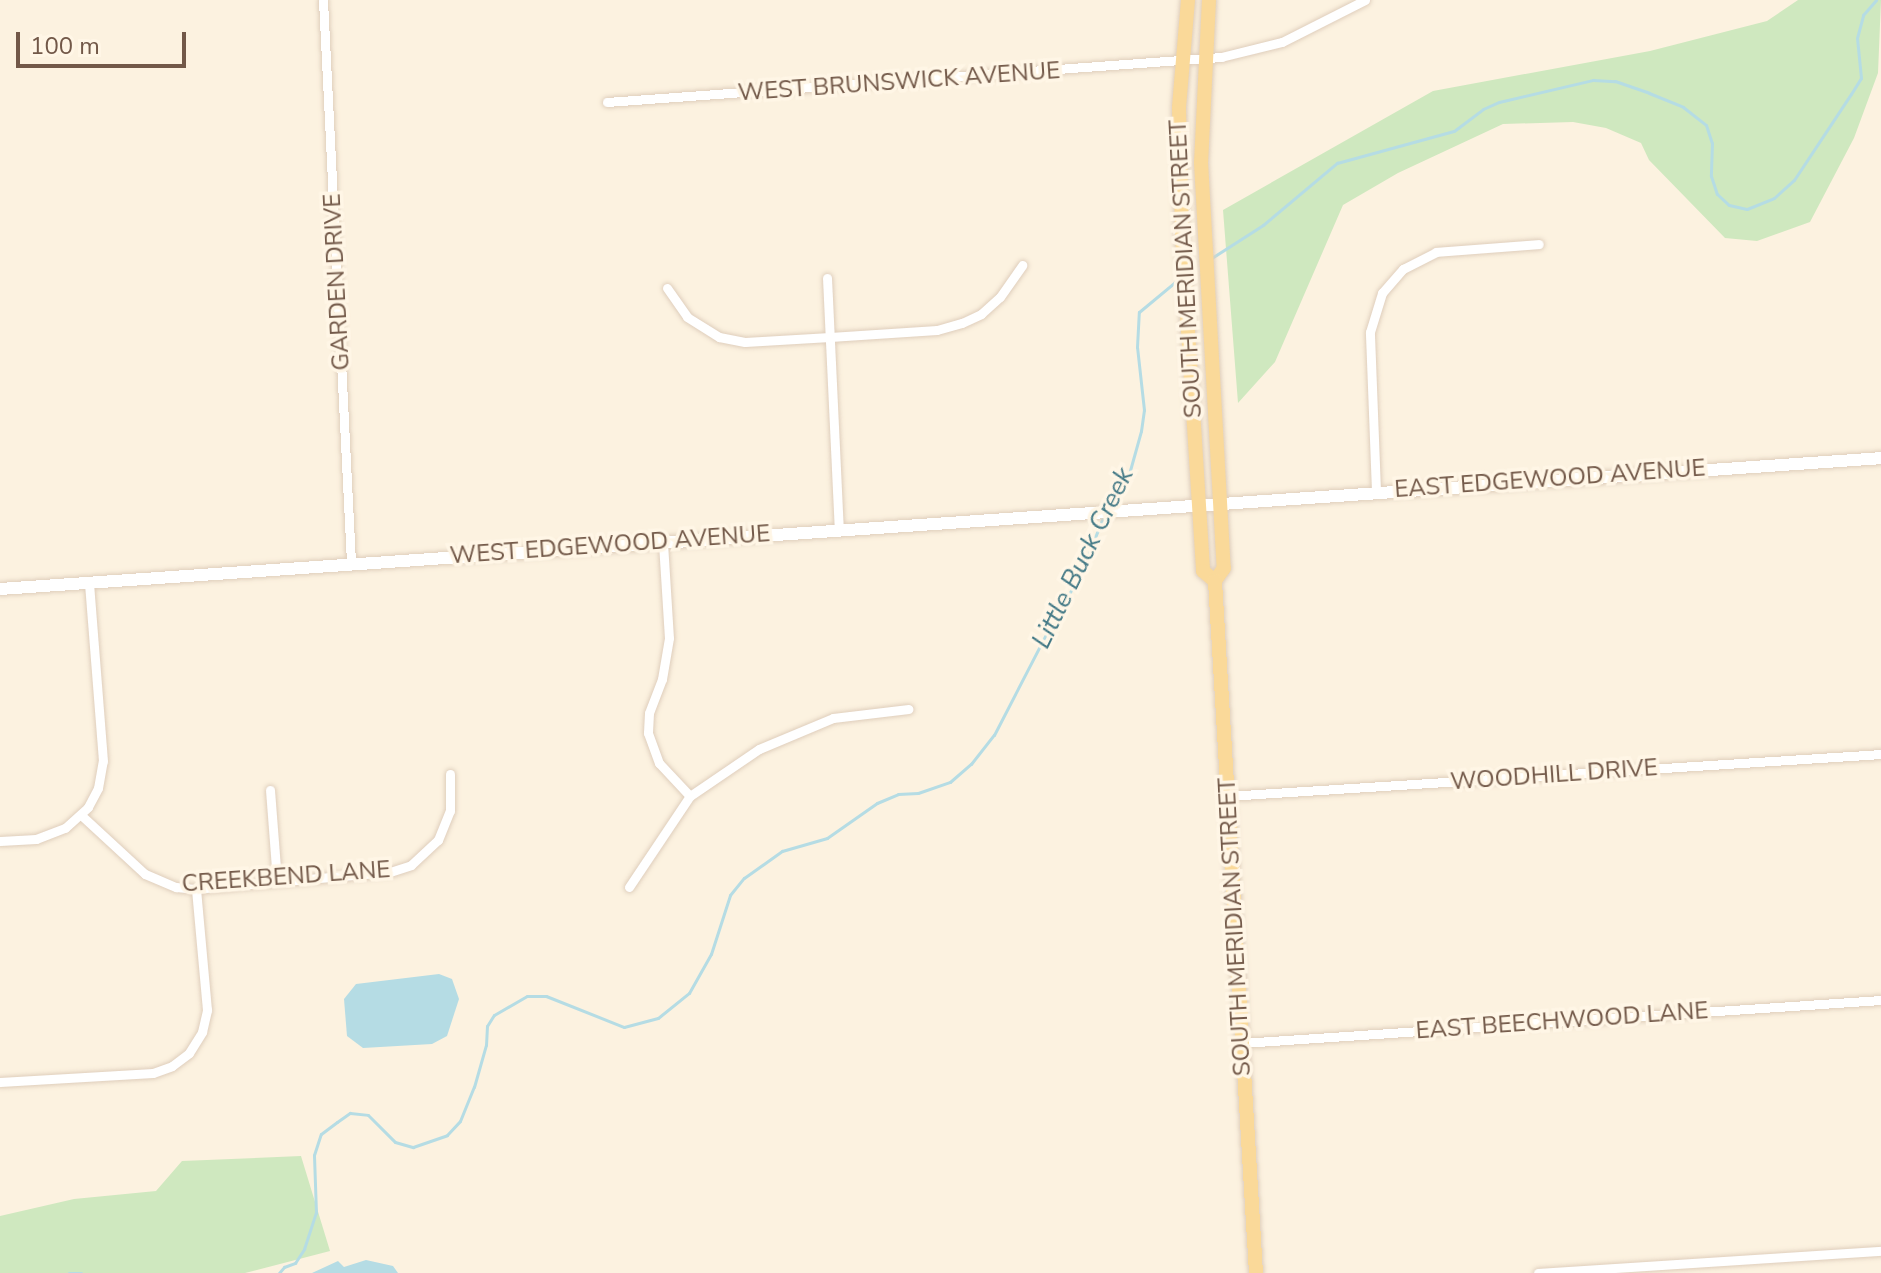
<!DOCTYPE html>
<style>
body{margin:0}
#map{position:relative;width:1881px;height:1273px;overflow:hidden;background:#fcf2e0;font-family:"Nunito Sans",sans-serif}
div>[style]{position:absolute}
.green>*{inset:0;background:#cfe8bf}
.water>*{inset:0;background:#b5dce4}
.stream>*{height:3px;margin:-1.5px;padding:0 1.5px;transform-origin:1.5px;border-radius:1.5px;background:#b5dce4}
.roads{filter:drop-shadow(0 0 2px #dfcebc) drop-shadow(0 0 2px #dfcebc)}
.street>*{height:9px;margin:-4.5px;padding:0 4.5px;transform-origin:4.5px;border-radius:4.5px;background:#fff}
.secondary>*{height:12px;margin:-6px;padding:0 6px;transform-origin:6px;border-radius:6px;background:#fff}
.primary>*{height:14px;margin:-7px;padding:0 7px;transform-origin:7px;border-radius:7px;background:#fad999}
span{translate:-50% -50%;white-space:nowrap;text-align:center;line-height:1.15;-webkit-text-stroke:7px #fff6e6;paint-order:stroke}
.street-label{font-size:24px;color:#725848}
.water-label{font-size:26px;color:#427885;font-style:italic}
.scale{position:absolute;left:16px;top:32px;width:170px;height:36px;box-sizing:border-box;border:4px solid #725848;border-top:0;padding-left:10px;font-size:24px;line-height:28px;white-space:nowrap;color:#725848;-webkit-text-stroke:6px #fff6e6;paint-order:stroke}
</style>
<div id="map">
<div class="green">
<div style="clip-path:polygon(1798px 0,1881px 0,1878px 73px,1854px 138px,1810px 222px,1757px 241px,1725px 238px,1649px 160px,1641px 143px,1606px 128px,1573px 122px,1503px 124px,1398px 173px,1343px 205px,1275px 362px,1238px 403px,1223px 210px,1433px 91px,1650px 51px,1767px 21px)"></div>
<div style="clip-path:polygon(301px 1156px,330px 1251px,245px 1273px,0 1273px,0 1216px,74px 1199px,156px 1191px,182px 1161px)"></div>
</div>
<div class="water">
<div style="clip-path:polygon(439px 974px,452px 979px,459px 999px,447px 1036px,432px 1044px,363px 1048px,347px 1036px,344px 999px,356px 984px)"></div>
<div style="clip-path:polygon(366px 1260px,393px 1266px,398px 1273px,312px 1273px,338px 1261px,344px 1267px)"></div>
</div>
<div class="stream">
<div style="left:1210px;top:259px;width:63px;rotate:-32.7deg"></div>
<div style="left:1263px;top:225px;width:97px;rotate:-40deg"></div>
<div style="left:1337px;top:163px;width:121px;rotate:-15.3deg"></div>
<div style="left:1454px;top:131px;width:36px;rotate:-37deg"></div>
<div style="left:1483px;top:109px;width:17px;rotate:-24deg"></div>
<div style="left:1499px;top:102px;width:97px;rotate:-13.2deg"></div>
<div style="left:1593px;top:80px;width:22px;rotate:3deg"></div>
<div style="left:1615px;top:81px;width:36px;rotate:19deg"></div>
<div style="left:1649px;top:93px;width:37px;rotate:22deg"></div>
<div style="left:1683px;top:107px;width:29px;rotate:38deg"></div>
<div style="left:1706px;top:125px;width:19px;rotate:72deg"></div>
<div style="left:1712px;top:143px;width:33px;rotate:92deg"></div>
<div style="left:1711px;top:176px;width:19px;rotate:72deg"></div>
<div style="left:1717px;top:194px;width:16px;rotate:43deg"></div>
<div style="left:1729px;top:205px;width:18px;rotate:13deg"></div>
<div style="left:1747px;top:209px;width:29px;rotate:-22deg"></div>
<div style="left:1774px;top:198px;width:27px;rotate:-42deg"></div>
<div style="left:1794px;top:180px;width:103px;rotate:-56.5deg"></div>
<div style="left:1851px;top:94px;width:19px;rotate:-58deg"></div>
<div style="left:1861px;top:78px;width:40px;rotate:-95.7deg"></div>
<div style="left:1857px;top:38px;width:24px;rotate:-75deg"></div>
<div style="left:1863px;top:15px;width:20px;rotate:-49deg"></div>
<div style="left:1109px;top:507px;width:39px;rotate:-59deg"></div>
<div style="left:1129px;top:474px;width:45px;rotate:-74.4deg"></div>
<div style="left:1141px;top:431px;width:21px;rotate:-82deg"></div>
<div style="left:1144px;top:410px;width:63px;rotate:-96.3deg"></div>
<div style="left:1137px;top:347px;width:35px;rotate:-87deg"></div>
<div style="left:1139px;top:312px;width:53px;rotate:-39.7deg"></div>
<div style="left:69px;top:1273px;width:12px"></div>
<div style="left:279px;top:1273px;width:8px;rotate:-50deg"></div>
<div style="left:284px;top:1267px;width:12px;rotate:-20deg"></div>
<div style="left:295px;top:1263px;width:17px;rotate:-57deg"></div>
<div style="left:304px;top:1249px;width:38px;rotate:-72deg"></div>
<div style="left:316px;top:1213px;width:58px;rotate:-92deg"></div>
<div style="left:314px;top:1155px;width:22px;rotate:-72deg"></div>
<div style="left:321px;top:1134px;width:20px;rotate:-37deg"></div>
<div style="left:337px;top:1122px;width:16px;rotate:-35deg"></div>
<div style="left:350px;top:1113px;width:18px;rotate:6deg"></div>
<div style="left:368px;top:1115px;width:38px;rotate:45deg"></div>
<div style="left:395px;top:1142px;width:19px;rotate:16deg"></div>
<div style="left:413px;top:1147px;width:36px;rotate:-19deg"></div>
<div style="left:447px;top:1135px;width:19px;rotate:-47deg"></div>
<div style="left:460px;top:1121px;width:37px;rotate:-68deg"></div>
<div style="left:474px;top:1087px;width:44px;rotate:-74.1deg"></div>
<div style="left:486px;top:1045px;width:19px;rotate:-87deg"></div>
<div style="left:487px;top:1026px;width:13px;rotate:-58deg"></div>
<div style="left:494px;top:1015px;width:38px;rotate:-30deg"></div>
<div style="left:527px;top:996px;width:19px"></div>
<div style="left:546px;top:996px;width:84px;rotate:21.7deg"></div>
<div style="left:624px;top:1027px;width:35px;rotate:-15deg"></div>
<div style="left:658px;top:1018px;width:40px;rotate:-39deg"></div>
<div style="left:689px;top:993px;width:45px;rotate:-60.6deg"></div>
<div style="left:711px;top:954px;width:62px;rotate:-72.1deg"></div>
<div style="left:730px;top:895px;width:22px;rotate:-51deg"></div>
<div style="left:744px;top:878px;width:47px;rotate:-35.4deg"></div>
<div style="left:782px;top:851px;width:47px;rotate:-16.1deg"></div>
<div style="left:827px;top:838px;width:61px;rotate:-35deg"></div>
<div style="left:877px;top:803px;width:23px;rotate:-23deg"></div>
<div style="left:898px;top:794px;width:20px;rotate:-3deg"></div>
<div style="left:918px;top:793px;width:34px;rotate:-19deg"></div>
<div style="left:950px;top:782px;width:28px;rotate:-41deg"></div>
<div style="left:971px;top:764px;width:37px;rotate:-52deg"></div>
<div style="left:994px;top:735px;width:142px;rotate:-62.7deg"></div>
<div style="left:1059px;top:609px;width:37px;rotate:-57deg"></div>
<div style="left:1079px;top:578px;width:66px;rotate:-68.5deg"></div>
</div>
<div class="roads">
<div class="street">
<div style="left:323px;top:0;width:564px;rotate:87.15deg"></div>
<div style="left:607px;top:102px;width:616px;rotate:-4.19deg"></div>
<div style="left:1221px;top:57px;width:63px;rotate:-13.8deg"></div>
<div style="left:1282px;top:42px;width:93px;rotate:-26.8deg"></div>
<div style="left:827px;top:278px;width:251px;rotate:87.3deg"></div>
<div style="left:667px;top:288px;width:35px;rotate:55deg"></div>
<div style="left:687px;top:317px;width:38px;rotate:32deg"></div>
<div style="left:719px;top:337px;width:26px;rotate:11deg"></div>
<div style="left:745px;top:342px;width:85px;rotate:-3.4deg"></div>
<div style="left:830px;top:337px;width:107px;rotate:-3.7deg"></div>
<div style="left:937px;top:330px;width:26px;rotate:-16deg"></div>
<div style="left:962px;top:323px;width:21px;rotate:-25deg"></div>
<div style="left:981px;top:314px;width:25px;rotate:-42deg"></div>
<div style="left:1000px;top:297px;width:39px;rotate:-55deg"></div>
<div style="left:1376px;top:491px;width:159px;rotate:-92.2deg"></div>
<div style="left:1370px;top:332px;width:41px;rotate:-72.9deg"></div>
<div style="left:1382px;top:293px;width:32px;rotate:-49deg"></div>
<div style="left:1403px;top:269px;width:37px;rotate:-27deg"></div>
<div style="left:1436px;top:252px;width:103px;rotate:-4.4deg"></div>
<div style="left:663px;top:543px;width:95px;rotate:86.4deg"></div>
<div style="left:669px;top:638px;width:42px;rotate:99.7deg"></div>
<div style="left:662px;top:679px;width:36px;rotate:111deg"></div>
<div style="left:649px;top:713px;width:20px;rotate:93deg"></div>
<div style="left:648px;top:733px;width:32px;rotate:70deg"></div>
<div style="left:659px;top:763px;width:45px;rotate:46.8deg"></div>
<div style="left:270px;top:790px;width:91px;rotate:85.6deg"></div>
<div style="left:1227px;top:796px;width:655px;rotate:-3.67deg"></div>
<div style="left:81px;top:815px;width:87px;rotate:42.7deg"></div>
<div style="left:145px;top:874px;width:34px;rotate:23deg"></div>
<div style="left:176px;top:887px;width:18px;rotate:6deg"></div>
<div style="left:194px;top:889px;width:197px;rotate:-5deg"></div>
<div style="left:390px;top:872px;width:22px;rotate:-18deg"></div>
<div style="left:411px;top:865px;width:37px;rotate:-43deg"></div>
<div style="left:438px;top:840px;width:31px;rotate:-68deg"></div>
<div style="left:450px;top:811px;width:37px;rotate:-90deg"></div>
<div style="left:0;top:841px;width:36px;rotate:-3deg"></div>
<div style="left:36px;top:839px;width:31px;rotate:-21deg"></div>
<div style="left:65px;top:828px;width:31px;rotate:-42deg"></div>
<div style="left:88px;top:807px;width:21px;rotate:-62deg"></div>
<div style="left:98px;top:788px;width:27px;rotate:-80deg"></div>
<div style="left:103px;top:761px;width:180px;rotate:-94.5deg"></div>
<div style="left:629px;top:887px;width:110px;rotate:-56.2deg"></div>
<div style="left:690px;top:796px;width:83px;rotate:-34.3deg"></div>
<div style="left:759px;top:749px;width:80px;rotate:-22.7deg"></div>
<div style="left:833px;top:718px;width:76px;rotate:-6.8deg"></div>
<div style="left:1242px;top:1043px;width:640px;rotate:-3.85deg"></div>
<div style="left:0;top:1082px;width:153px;rotate:-3.4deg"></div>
<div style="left:153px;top:1073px;width:20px;rotate:-20deg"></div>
<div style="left:172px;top:1066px;width:21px;rotate:-37deg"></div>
<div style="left:189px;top:1053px;width:25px;rotate:-58deg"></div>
<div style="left:202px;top:1032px;width:23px;rotate:-77deg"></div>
<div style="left:207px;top:1010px;width:122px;rotate:-95.2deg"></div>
<div style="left:1538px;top:1273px;width:344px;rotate:-3.7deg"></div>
</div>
<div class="secondary">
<div style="left:0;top:589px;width:1886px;rotate:-3.98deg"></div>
</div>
<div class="primary">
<div style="left:1188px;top:0;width:108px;rotate:94.8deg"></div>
<div style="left:1179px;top:108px;width:127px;rotate:88.6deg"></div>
<div style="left:1182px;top:235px;width:337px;rotate:86.4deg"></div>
<div style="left:1203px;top:571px;width:16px;rotate:40deg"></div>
<div style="left:1209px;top:0;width:162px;rotate:92.8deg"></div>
<div style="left:1201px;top:162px;width:407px;rotate:86.8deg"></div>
<div style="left:1224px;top:568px;width:16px;rotate:125deg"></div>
<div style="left:1215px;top:581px;width:693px;rotate:86.61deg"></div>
</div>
</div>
<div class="street-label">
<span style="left:899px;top:82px;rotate:-4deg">WEST BRUNSWICK AVENUE</span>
<span style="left:1186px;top:269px;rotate:-93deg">SOUTH MERIDIAN STREET</span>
<span style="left:337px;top:282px;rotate:-93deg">GARDEN DRIVE</span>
<span style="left:1550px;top:479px;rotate:-4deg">EAST EDGEWOOD AVENUE</span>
<span style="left:610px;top:545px;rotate:-4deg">WEST EDGEWOOD AVENUE</span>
<span style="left:1554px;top:775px;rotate:-4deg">WOODHILL DRIVE</span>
<span style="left:286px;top:877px;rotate:-4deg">CREEKBEND LANE</span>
<span style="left:1235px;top:927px;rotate:-93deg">SOUTH MERIDIAN STREET</span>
<span style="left:1562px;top:1021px;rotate:-4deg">EAST BEECHWOOD LANE</span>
</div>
<div class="water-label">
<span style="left:1083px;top:558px;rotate:-64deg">Little Buck Creek</span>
</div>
<div class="scale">100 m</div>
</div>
